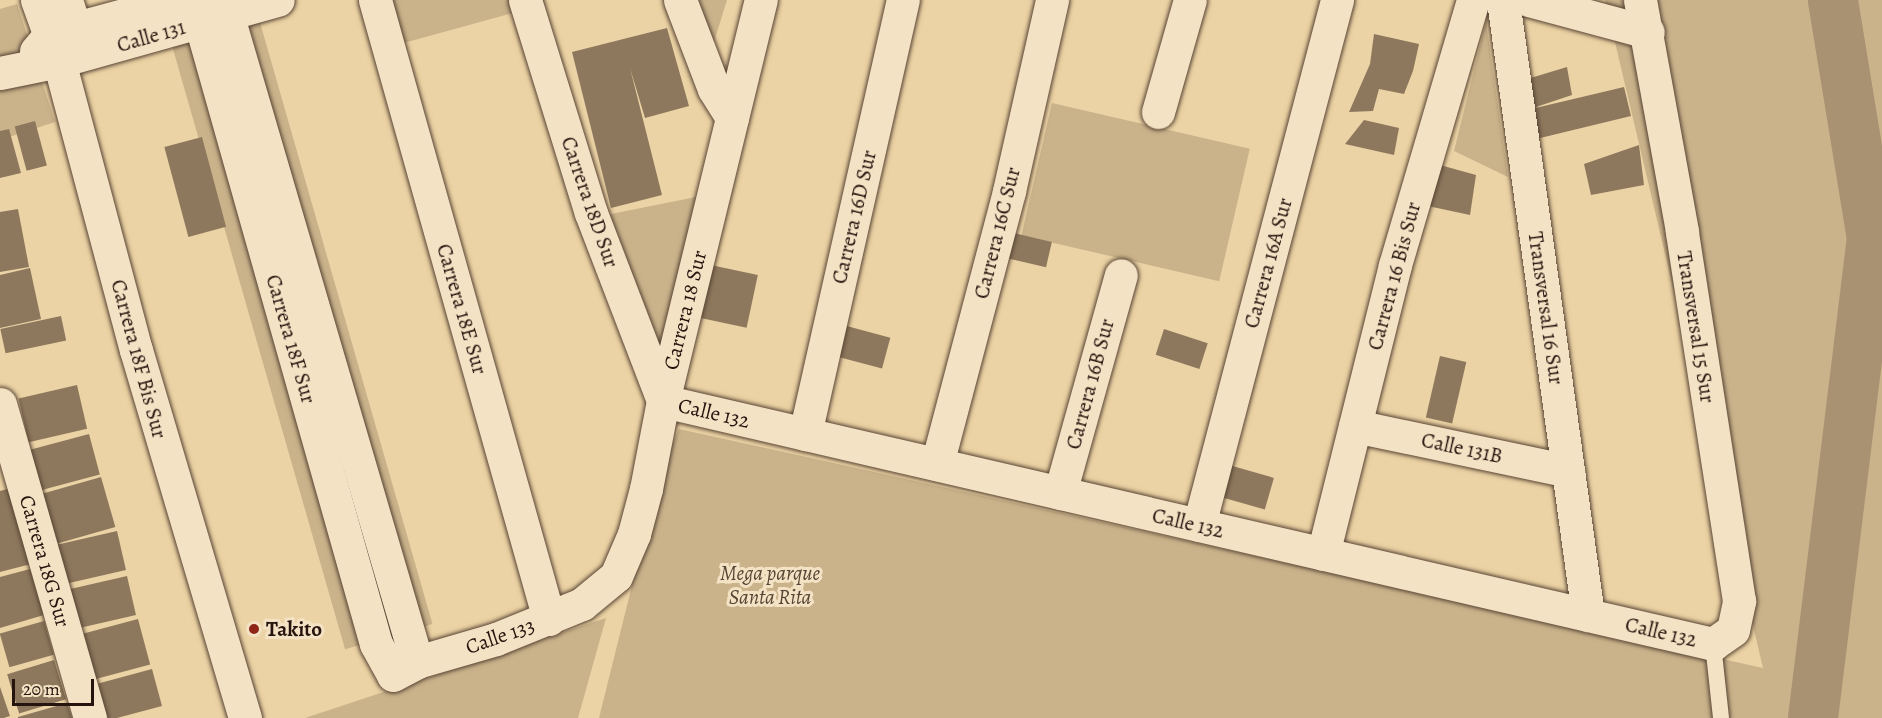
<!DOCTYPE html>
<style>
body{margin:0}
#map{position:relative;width:1882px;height:718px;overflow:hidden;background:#ecd3a5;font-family:Alegreya,serif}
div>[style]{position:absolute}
.green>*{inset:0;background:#cab38b;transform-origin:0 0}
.river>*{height:50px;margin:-25px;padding:0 25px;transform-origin:25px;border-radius:25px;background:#a99272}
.building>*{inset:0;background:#8d785d;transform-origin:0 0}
.roads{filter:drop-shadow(0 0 2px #584434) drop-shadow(0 0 2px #584434)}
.service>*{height:16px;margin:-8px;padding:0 8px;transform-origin:8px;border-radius:8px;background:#f3e2c4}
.minor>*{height:33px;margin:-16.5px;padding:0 16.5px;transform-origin:16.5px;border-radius:16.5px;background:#f3e2c4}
.dots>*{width:16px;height:16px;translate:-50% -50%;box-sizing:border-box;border:3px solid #f3e2c4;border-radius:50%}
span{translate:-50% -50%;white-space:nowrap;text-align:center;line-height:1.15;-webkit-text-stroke:6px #f3e2c4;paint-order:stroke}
.street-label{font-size:21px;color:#26150e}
.park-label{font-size:21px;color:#574434;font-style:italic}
.poi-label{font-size:21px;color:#26150e;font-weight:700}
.left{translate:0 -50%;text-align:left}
.scale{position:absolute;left:12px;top:679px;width:82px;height:27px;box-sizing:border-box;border:3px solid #26150e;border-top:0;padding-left:8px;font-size:18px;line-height:21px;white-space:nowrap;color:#26150e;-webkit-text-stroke:4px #f3e2c4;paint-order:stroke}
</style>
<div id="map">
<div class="green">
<div style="clip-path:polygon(386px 0,544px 0,545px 4px,400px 44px)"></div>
<div style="clip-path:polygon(691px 0,727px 0,709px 58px)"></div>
<div style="clip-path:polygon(1605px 0,1882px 0,1882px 718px,599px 718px,659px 477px,679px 429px,1763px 668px)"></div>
<div style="clip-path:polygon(17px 4px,55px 122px,0 140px,0 9px)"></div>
<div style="left:255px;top:5px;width:644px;height:91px;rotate:74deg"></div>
<div style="clip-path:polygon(1486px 22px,1508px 177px,1454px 151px)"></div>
<div style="left:1052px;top:103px;width:203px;height:136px;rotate:13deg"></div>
<div style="clip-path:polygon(711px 194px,665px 381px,601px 216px)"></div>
<div style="clip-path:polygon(606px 618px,578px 718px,305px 718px)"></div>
</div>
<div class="river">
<div style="left:1813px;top:718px;width:483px;rotate:-83deg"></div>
<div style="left:1872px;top:239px;width:242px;rotate:-99.3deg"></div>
</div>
<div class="building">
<div style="clip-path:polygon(667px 28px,689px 106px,645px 118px,630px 68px,662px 195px,611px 208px,572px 52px)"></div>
<div style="clip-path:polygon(1374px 34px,1419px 44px,1413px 71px,1404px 94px,1379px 89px,1373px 111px,1349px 112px,1370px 64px)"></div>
<div style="clip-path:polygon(1567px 67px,1572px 95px,1527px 110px,1624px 87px,1631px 116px,1532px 140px,1517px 82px)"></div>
<div style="clip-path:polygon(1364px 120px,1399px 128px,1394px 155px,1345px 144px)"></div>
<div style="left:35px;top:121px;width:46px;height:21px;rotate:75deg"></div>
<div style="clip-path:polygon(9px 129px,21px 173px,0 178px,0 131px)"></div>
<div style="left:202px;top:137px;width:93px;height:39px;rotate:75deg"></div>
<div style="clip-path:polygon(1639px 145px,1644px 185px,1591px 195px,1584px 164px)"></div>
<div style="clip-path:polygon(1440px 165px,1476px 175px,1470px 215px,1423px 205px)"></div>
<div style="clip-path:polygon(18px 209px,29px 267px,0 272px,0 212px)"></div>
<div style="left:1009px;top:232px;width:44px;height:26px;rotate:13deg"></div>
<div style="left:706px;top:264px;width:53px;height:54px;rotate:12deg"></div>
<div style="clip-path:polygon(30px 268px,41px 319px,0 328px,0 275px)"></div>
<div style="left:61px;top:316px;width:25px;height:62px;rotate:78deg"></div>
<div style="left:843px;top:325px;width:49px;height:32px;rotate:15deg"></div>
<div style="left:1164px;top:329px;width:46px;height:27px;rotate:18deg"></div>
<div style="left:1440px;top:356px;width:27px;height:63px;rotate:13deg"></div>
<div style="left:77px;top:385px;width:45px;height:60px;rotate:77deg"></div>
<div style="left:89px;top:434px;width:42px;height:62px;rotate:75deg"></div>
<div style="left:1222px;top:463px;width:54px;height:33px;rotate:16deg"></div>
<div style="left:101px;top:477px;width:52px;height:63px;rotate:74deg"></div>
<div style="clip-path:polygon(11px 488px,31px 564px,0 572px,0 491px)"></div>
<div style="left:117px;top:531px;width:40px;height:65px;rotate:77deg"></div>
<div style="clip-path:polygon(30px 569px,44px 615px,0 628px,0 577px)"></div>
<div style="left:127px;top:576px;width:40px;height:66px;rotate:77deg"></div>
<div style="left:138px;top:619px;width:47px;height:64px;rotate:75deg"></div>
<div style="left:44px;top:621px;width:35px;height:46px;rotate:74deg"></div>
<div style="left:54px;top:660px;width:41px;height:49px;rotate:73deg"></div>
<div style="clip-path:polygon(152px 669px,162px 706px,117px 718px,97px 718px,89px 686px)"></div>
<div style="clip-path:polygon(0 687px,10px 716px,4px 718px,0 718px)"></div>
<div style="clip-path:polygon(67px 703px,72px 718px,18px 718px,18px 717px)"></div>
</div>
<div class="roads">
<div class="service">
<div style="left:1713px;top:644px;width:74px;rotate:83.8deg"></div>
</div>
<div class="minor">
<div style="left:37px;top:0;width:65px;rotate:70.2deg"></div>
<div style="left:59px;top:61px;width:299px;rotate:75.1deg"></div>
<div style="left:136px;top:350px;width:384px;rotate:73.5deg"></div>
<div style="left:66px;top:0;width:52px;rotate:72.3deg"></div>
<div style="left:194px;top:0;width:669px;rotate:74.22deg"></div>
<div style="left:376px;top:644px;width:35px;rotate:61deg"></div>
<div style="left:393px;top:675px;width:27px;rotate:-28deg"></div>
<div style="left:417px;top:662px;width:82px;rotate:-16.2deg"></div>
<div style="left:496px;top:639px;width:93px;rotate:-22.1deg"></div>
<div style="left:582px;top:604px;width:44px;rotate:-39.5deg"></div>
<div style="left:616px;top:576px;width:46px;rotate:-66.8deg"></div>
<div style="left:634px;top:534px;width:47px;rotate:-75.1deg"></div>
<div style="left:646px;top:489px;width:90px;rotate:-79.1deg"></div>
<div style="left:663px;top:401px;width:413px;rotate:-76.3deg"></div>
<div style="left:223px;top:0;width:690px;rotate:73.67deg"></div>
<div style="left:375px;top:0;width:643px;rotate:74.3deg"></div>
<div style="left:525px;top:0;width:223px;rotate:72.8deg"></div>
<div style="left:591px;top:213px;width:201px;rotate:69deg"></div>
<div style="left:680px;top:0;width:95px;rotate:69.1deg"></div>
<div style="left:714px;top:89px;width:34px;rotate:58deg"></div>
<div style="left:1503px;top:0;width:621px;rotate:82.13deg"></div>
<div style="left:1529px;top:0;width:123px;rotate:15.1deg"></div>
<div style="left:36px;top:51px;width:21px;rotate:-49deg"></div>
<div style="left:50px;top:35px;width:134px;rotate:-15.2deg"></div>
<div style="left:0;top:73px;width:60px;rotate:-11.5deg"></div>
<div style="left:59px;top:61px;width:227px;rotate:-15.6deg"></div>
<div style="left:1158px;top:112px;width:116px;rotate:-74.1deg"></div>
<div style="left:663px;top:401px;width:1078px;rotate:13.03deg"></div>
<div style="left:1713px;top:644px;width:24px;rotate:-35deg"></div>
<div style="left:1733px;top:630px;width:30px;rotate:-78deg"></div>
<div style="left:1739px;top:601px;width:374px;rotate:-98.8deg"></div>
<div style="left:1682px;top:231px;width:235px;rotate:-100.3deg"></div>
<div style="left:0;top:404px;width:327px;rotate:74deg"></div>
<div style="left:1355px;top:426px;width:218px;rotate:11.9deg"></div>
<div style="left:805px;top:434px;width:445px;rotate:-77.3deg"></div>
<div style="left:937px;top:464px;width:282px;rotate:-75.2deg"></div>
<div style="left:1009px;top:191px;width:196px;rotate:-77.3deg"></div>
<div style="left:1060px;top:493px;width:226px;rotate:-74.4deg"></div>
<div style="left:1199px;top:525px;width:543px;rotate:-75.27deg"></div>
<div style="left:1323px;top:554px;width:298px;rotate:-76deg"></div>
<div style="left:1395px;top:265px;width:276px;rotate:-73.6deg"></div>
</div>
</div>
<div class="dots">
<div style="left:254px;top:629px;background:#8f2418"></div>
</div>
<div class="street-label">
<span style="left:151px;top:36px;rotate:-16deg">Calle 131</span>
<span style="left:590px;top:202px;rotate:71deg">Carrera 18D Sur</span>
<span style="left:854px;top:217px;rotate:-77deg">Carrera 16D Sur</span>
<span style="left:997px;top:233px;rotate:-76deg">Carrera 16C Sur</span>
<span style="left:1268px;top:263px;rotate:-75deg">Carrera 16A Sur</span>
<span style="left:1394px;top:276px;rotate:-75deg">Carrera 16 Bis Sur</span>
<span style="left:1546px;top:308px;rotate:82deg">Transversal 16 Sur</span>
<span style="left:462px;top:309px;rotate:74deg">Carrera 18E Sur</span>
<span style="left:685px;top:310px;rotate:-76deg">Carrera 18 Sur</span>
<span style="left:1696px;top:327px;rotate:81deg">Transversal 15 Sur</span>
<span style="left:291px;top:339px;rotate:74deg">Carrera 18F Sur</span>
<span style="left:139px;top:359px;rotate:75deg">Carrera 18F Bis Sur</span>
<span style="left:1090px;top:384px;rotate:-75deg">Carrera 16B Sur</span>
<span style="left:714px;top:413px;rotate:13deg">Calle 132</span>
<span style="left:1462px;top:448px;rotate:12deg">Calle 131B</span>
<span style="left:1188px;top:523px;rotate:13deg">Calle 132</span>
<span style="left:45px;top:561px;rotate:74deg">Carrera 18G Sur</span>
<span style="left:1661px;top:632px;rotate:13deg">Calle 132</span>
<span style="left:500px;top:636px;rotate:-19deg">Calle 133</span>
</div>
<div class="park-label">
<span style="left:770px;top:585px">Mega parque<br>Santa Rita</span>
</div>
<div class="poi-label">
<span class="left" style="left:266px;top:629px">Takito</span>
</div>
<div class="scale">20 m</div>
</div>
